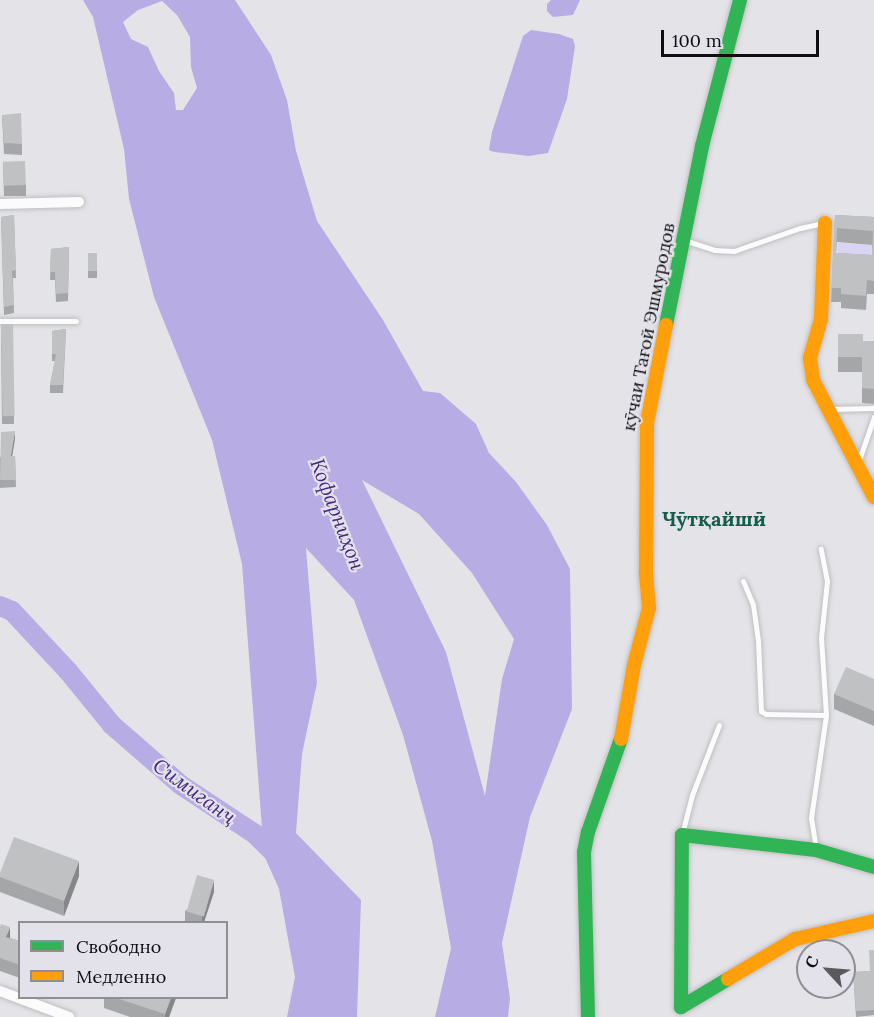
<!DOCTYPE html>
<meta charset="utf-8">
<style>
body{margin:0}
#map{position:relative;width:874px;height:1017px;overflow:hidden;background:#e4e4e8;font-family:Lora,serif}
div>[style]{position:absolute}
.green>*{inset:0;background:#d9d4f4}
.water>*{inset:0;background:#b8ace4}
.river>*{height:20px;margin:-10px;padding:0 10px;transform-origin:10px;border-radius:10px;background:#b8ace4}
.roads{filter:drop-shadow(0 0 2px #bfbec2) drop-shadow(0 0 2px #bfbec2)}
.lane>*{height:5px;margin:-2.5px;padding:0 2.5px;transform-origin:2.5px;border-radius:2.5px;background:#fbfbfc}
.street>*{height:10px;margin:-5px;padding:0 5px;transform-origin:5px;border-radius:5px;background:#fbfbfc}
.fast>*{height:14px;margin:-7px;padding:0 7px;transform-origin:7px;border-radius:7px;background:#30b455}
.slow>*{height:14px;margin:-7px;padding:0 7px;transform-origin:7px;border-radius:7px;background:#ff9f0a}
.wall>*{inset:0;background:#a5a6a8;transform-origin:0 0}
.shaded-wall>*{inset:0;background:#868788}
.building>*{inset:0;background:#c0c1c3;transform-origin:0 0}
span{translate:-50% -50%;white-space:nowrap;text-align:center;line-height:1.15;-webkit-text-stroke:4.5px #e3e2ea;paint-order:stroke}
.street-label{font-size:18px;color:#0f0f11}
.water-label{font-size:20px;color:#462882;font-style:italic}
.neighbourhood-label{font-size:20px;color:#135e48;font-weight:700}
.legend{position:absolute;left:18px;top:921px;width:210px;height:78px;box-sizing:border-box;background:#e3e2ea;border:2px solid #8e8e93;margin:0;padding:8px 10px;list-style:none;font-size:18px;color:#0f0f11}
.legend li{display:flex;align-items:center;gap:12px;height:30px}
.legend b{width:30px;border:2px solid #8e8e93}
.north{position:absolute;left:796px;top:939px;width:60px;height:60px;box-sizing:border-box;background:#e3e2ea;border:2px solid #8e8e93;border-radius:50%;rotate:296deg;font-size:16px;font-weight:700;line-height:24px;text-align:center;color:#0f0f11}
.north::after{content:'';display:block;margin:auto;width:21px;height:27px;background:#5a5a5c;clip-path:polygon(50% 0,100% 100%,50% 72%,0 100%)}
.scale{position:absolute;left:661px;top:30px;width:158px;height:27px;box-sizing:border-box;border:3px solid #0f0f11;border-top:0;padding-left:8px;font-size:18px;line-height:21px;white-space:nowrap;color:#0f0f11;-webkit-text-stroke:4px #e3e2ea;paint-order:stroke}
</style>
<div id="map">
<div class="green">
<div style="clip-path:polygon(838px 243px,872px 245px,871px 268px,836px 273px)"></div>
</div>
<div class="water">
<div style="clip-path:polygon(evenodd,83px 0,235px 0,271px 55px,287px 100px,296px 151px,317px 221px,383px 320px,423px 391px,440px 393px,476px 424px,489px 453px,516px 482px,547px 525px,570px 569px,572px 709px,530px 817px,502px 943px,510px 998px,508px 1017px,435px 1017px,451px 948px,432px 841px,403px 735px,354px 600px,306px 548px,317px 683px,302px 754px,296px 833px,361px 900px,357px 1017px,287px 1017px,295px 977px,279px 889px,264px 855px,242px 564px,212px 440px,154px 297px,129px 199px,124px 149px,93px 17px,83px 0,162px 1px,177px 15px,190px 37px,191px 67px,197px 88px,183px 110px,176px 110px,174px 93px,159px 71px,148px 47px,131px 39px,123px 22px,138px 10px,162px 1px,83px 0,362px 480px,419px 514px,472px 573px,514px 639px,502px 679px,485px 796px,446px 652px,362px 480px)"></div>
<div style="clip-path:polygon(551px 0,580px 0,573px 15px,553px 17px,547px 11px,547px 4px)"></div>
<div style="clip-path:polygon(531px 30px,559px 34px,573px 39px,575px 46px,567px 99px,548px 153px,529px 156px,494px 152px,489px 150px,492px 132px,523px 36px)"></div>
</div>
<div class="river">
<div style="left:0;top:606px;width:13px;rotate:23deg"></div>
<div style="left:12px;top:611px;width:82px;rotate:47deg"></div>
<div style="left:68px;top:671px;width:70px;rotate:50.8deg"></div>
<div style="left:112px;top:725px;width:91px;rotate:41deg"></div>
<div style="left:181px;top:785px;width:89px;rotate:33.5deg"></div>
<div style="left:255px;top:834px;width:28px;rotate:45deg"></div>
<div style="left:275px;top:854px;width:9px;rotate:69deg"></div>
</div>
<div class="roads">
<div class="lane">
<div style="left:684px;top:240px;width:32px;rotate:18deg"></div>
<div style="left:714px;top:250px;width:20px;rotate:3deg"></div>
<div style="left:734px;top:251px;width:70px;rotate:-19.2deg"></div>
<div style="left:800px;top:228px;width:25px;rotate:-12deg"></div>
<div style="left:0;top:321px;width:76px"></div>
<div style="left:831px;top:409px;width:43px;rotate:-1.3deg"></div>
<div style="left:859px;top:460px;width:46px;rotate:-70.8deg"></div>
<div style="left:743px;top:581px;width:26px;rotate:67deg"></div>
<div style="left:753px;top:605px;width:35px;rotate:82deg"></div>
<div style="left:758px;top:640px;width:71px;rotate:87.6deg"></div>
<div style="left:761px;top:711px;width:6px;rotate:31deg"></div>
<div style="left:766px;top:714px;width:60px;rotate:1deg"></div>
<div style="left:682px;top:834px;width:40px;rotate:-75.6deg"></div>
<div style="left:692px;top:795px;width:75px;rotate:-68.9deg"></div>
<div style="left:816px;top:849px;width:31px;rotate:-99deg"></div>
<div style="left:811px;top:818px;width:104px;rotate:-81.7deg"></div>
<div style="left:826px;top:715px;width:77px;rotate:-93.7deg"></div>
<div style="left:821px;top:638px;width:57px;rotate:-84deg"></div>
<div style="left:827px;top:581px;width:33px;rotate:-101deg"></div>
</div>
<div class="street">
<div style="left:0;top:204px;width:79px;rotate:-1.5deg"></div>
<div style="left:0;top:991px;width:74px;rotate:20.6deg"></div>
</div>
<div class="fast">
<div style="left:666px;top:325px;width:183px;rotate:-78.6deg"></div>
<div style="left:702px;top:146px;width:151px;rotate:-75.4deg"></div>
<div style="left:728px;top:979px;width:55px;rotate:149.2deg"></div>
<div style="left:681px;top:1007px;width:172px;rotate:-89.7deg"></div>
<div style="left:682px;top:835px;width:135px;rotate:6.4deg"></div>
<div style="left:816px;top:850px;width:60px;rotate:16.3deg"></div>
<div style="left:588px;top:1017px;width:165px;rotate:-91.4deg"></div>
<div style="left:584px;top:852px;width:20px;rotate:-79deg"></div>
<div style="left:588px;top:832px;width:99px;rotate:-70.5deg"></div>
</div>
<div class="slow">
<div style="left:825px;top:223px;width:96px;rotate:92.4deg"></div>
<div style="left:821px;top:319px;width:41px;rotate:105.8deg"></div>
<div style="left:810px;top:358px;width:22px;rotate:82deg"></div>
<div style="left:813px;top:380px;width:132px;rotate:62.5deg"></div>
<div style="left:621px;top:739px;width:75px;rotate:-80deg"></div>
<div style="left:634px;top:665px;width:59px;rotate:-75.3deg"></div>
<div style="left:649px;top:608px;width:37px;rotate:-95deg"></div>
<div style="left:646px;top:571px;width:148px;rotate:-89.6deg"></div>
<div style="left:647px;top:423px;width:100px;rotate:-79deg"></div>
<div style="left:728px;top:979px;width:78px;rotate:-30.8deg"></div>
<div style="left:795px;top:939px;width:81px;rotate:-12.8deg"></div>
</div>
</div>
<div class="wall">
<div style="clip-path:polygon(2px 115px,22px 144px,22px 155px,4px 154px)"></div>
<div style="clip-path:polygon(3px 162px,26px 185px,26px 196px,4px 196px)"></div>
<div style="clip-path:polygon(14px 215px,16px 278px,13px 278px,14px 313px,4px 315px,1px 217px)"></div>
<div style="clip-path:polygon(evenodd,835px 215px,874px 217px,874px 294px,867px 294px,866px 310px,841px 308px,841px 302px,831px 302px,835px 215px,837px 242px,872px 245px,872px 255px,836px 253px,837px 242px)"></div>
<div style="clip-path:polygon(69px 247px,68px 301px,56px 302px,55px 280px,50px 280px,51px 249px)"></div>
<div style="left:88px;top:253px;width:9px;height:25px"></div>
<div style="clip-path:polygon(66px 329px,63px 393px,50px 393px,50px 385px,55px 361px,52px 361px,52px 331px)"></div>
<div style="clip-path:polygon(1px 333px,14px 416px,14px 424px,2px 424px)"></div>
<div style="clip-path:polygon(838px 334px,863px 341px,874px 341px,874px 404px,862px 403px,862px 372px,838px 372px)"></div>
<div style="clip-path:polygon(15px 438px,12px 456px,15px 456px,16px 487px,0 488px,0 458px)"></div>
<div style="clip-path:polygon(874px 679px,874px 726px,834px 709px,834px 694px)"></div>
<div style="clip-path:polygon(0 873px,79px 876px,64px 916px,0 892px)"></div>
<div style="clip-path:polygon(214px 892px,204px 922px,185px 922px,185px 911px)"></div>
<div style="clip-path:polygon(0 927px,10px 938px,20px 941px,20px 978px,0 971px)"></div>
<div style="clip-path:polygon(874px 950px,874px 1015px,856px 1017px,853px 972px,870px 971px)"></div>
<div style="clip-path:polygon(104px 998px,176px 998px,169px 1017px,130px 1017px,104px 1008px)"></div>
</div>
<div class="shaded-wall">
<div style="clip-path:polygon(15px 431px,15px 438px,11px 464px,11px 456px)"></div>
<div style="clip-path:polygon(79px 861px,79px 876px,64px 916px,64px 901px)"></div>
<div style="clip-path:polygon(214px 880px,214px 892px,204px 922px,202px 922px,202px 917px)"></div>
<div style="clip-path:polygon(10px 927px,10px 940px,6px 937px)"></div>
<div style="clip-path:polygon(171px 998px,176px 998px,169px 1017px,165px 1017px,165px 1014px)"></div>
</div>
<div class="building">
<div style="clip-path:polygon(21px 113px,22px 144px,4px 143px,2px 115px)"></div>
<div style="left:25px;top:161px;width:24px;height:22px;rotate:88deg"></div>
<div style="clip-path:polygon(14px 215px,16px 270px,12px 271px,14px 305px,4px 307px,1px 217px)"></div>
<div style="clip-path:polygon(evenodd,835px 215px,874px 217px,874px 281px,867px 280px,866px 296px,841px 294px,841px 288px,831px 288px,835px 215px,837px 228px,873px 231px,872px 255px,836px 253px,837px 228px)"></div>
<div style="clip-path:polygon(69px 247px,68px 293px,56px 294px,55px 272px,50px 272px,51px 249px)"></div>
<div style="left:88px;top:253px;width:9px;height:18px"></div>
<div style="left:13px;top:324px;width:92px;height:12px;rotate:89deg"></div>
<div style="clip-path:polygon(66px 329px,63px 385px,50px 385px,56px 354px,52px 354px,52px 331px)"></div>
<div style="clip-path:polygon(838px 334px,863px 334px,863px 341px,874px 341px,874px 389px,862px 388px,862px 357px,838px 357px)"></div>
<div style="clip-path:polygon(15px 431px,11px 456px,15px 456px,16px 480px,0 480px,1px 432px)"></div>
<div style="clip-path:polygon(846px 667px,874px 679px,874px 711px,834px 694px)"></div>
<div style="clip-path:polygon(14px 837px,79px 861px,64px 901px,0 877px,0 873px)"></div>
<div style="left:197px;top:875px;width:18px;height:38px;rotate:16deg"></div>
<div style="clip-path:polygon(1px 924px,10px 927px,6px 937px,20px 941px,20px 965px,0 958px,0 927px)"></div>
<div style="clip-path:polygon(869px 950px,874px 950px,874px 1010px,856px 1011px,853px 972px,870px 971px)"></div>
<div style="clip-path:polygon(116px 998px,171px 998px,165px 1014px)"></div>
</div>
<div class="street-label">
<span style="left:649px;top:327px;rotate:-79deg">кӯчаи Тағой Эшмуродов</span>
</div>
<div class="water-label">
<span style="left:338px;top:514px;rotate:69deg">Кофарниҳон</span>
<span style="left:195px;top:791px;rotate:36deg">Симиганҷ</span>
</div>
<div class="neighbourhood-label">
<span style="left:714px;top:518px">Чӯтқайшӣ</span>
</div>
<ul class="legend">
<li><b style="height:8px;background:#30b455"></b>Свободно</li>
<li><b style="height:8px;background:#ff9f0a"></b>Медленно</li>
</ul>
<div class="north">С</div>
<div class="scale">100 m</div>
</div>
